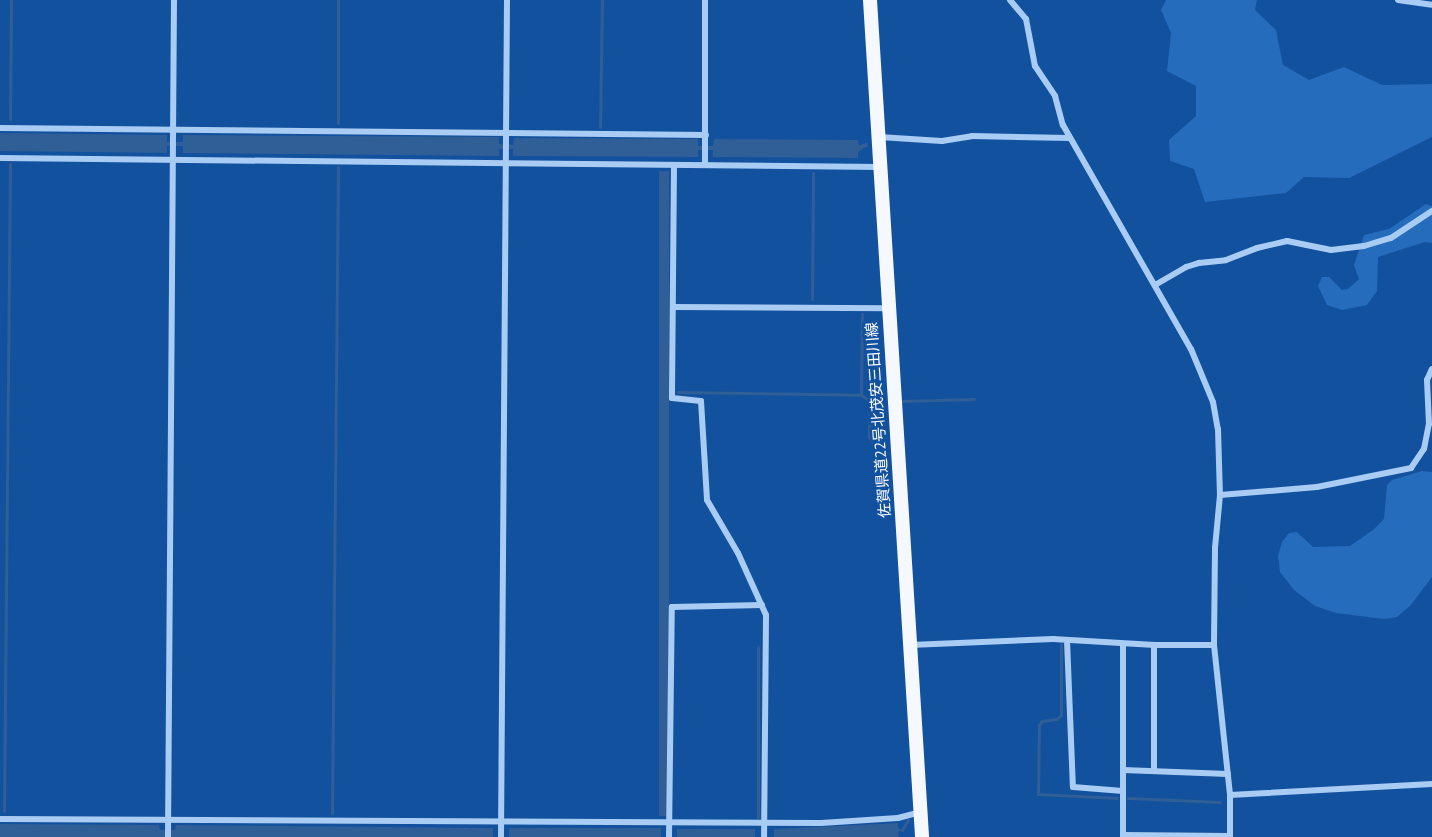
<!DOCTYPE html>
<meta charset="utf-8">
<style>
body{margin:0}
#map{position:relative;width:1432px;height:837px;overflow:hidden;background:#12519e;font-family:"PT Sans","Noto Sans JP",sans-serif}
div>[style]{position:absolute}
.green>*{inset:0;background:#256cbc}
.water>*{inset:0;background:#305e96;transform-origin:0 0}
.stream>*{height:3px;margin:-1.5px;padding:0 1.5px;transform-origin:1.5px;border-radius:1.5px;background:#305e96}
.minor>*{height:6px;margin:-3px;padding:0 3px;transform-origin:3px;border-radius:3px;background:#a8ccf4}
.primary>*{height:14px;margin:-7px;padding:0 7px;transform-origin:7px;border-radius:7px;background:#f5f9ff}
span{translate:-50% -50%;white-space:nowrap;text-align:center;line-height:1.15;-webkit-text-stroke:5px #12519e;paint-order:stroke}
.street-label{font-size:15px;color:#fff}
</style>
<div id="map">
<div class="green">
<div style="clip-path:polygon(1166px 0,1257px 0,1255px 10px,1276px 30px,1283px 65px,1309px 80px,1344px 67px,1382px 85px,1432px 84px,1432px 137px,1349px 178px,1304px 177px,1286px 193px,1205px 202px,1194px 169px,1170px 161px,1169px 140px,1196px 116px,1196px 86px,1167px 71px,1171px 33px,1161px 10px)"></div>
<div style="clip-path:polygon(1426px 204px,1432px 206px,1432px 243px,1425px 242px,1378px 257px,1377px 291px,1367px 305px,1342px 310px,1327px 305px,1318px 286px,1322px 277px,1329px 277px,1342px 290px,1348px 289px,1359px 279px,1354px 265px,1364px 235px,1389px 229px)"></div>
<div style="clip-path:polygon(1422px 471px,1432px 472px,1432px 577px,1410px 606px,1397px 617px,1384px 619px,1336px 613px,1315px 606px,1294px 590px,1280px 572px,1278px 556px,1282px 542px,1289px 533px,1297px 532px,1313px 547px,1350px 546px,1373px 530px,1384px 519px,1387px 485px,1392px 480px)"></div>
</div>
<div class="water">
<div style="clip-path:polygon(0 133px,167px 135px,167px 142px,183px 142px,183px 135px,499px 137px,499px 144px,513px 145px,514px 138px,698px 139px,698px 146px,713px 146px,714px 139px,858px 140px,859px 146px,867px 142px,868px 146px,858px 152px,858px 158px,713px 157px,713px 150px,698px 150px,698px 157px,513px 156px,513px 149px,499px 149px,499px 156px,183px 153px,183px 146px,167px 146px,167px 153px,0 151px)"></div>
<div style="left:659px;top:171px;width:10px;height:645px"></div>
<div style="clip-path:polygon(898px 823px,898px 828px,902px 830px,898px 832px,899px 837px,774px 837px,774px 829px)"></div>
<div style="clip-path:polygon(0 824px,159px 825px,160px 830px,175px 830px,176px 825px,493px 828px,493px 837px,0 837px)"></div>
<div style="left:509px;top:828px;width:152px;height:9px"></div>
<div style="left:677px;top:829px;width:78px;height:8px"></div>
</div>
<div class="stream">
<div style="left:10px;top:119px;width:119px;rotate:-89.5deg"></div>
<div style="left:338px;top:123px;width:123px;rotate:-90deg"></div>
<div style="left:600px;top:127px;width:127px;rotate:-89.1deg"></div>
<div style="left:812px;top:299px;width:126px;rotate:-89.5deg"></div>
<div style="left:678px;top:392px;width:183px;rotate:0.9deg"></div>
<div style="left:861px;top:395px;width:11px;rotate:34deg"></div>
<div style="left:870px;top:401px;width:12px;rotate:-5deg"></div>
<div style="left:861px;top:395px;width:81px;rotate:-89.3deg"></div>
<div style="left:870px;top:401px;width:36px;rotate:92deg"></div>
<div style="left:869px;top:437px;width:7px;rotate:56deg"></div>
<div style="left:873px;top:443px;width:12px;rotate:5deg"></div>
<div style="left:885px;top:444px;width:9px;rotate:84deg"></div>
<div style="left:901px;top:401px;width:73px;rotate:-1.6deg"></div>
<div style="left:887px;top:470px;width:11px;rotate:85deg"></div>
<div style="left:1061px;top:644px;width:71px;rotate:90deg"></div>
<div style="left:1061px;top:715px;width:6px;rotate:135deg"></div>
<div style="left:1057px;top:719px;width:15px;rotate:172deg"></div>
<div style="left:1042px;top:721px;width:5px;rotate:127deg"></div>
<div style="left:1039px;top:725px;width:69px;rotate:90.8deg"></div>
<div style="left:1038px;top:794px;width:79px;rotate:2.9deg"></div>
<div style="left:1128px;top:798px;width:92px;rotate:2.5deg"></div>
<div style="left:4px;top:811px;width:647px;rotate:-89.47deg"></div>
<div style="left:332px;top:813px;width:646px;rotate:-89.47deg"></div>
<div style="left:758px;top:817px;width:170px;rotate:-90deg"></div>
<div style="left:902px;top:830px;width:12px;rotate:-59deg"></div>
</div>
<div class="minor">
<div style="left:1010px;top:0;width:25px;rotate:50deg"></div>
<div style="left:1026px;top:19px;width:48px;rotate:79.2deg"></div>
<div style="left:1035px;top:66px;width:36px;rotate:56deg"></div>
<div style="left:1055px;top:96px;width:30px;rotate:75deg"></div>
<div style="left:1063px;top:125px;width:258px;rotate:60.3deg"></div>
<div style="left:1191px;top:349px;width:57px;rotate:67.5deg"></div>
<div style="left:1213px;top:402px;width:27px;rotate:80deg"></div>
<div style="left:1218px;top:429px;width:66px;rotate:88.3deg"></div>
<div style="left:1220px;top:495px;width:53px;rotate:95.4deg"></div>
<div style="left:1215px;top:548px;width:97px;rotate:90.6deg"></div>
<div style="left:1214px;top:645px;width:151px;rotate:83.9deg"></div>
<div style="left:1230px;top:795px;width:42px;rotate:90deg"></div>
<div style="left:1398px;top:0;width:34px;rotate:8deg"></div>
<div style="left:0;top:128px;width:706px;rotate:0.57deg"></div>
<div style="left:879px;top:137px;width:63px;rotate:3.6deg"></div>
<div style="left:942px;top:141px;width:30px;rotate:-9deg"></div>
<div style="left:972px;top:136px;width:97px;rotate:1.2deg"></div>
<div style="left:0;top:158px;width:879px;rotate:0.59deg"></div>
<div style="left:674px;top:165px;width:233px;rotate:90.5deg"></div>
<div style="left:672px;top:398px;width:29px;rotate:6deg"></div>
<div style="left:701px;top:401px;width:99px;rotate:86.5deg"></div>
<div style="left:707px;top:500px;width:61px;rotate:59.7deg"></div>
<div style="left:738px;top:553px;width:68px;rotate:65.7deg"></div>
<div style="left:766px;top:615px;width:222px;rotate:90.5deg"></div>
<div style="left:705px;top:165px;width:165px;rotate:-90deg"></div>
<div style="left:1155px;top:285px;width:36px;rotate:-30deg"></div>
<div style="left:1186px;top:267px;width:14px;rotate:-17deg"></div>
<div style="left:1199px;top:263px;width:27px;rotate:-6deg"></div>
<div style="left:1226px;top:260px;width:33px;rotate:-21deg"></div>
<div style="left:1257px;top:248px;width:31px;rotate:-13deg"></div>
<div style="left:1287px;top:241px;width:45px;rotate:11.6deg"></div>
<div style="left:1331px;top:250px;width:33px;rotate:-7deg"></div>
<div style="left:1364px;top:246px;width:28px;rotate:-17deg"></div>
<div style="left:1391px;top:238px;width:49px;rotate:-33.4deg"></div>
<div style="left:673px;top:307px;width:215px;rotate:0.3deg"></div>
<div style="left:1220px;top:495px;width:97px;rotate:-4.7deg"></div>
<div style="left:1317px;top:487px;width:96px;rotate:-11.4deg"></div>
<div style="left:1411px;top:468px;width:23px;rotate:-56deg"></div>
<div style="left:1424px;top:449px;width:25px;rotate:-79deg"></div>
<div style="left:1429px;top:424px;width:44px;rotate:-92.6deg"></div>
<div style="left:1427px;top:380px;width:12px;rotate:-66deg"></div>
<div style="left:1067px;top:640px;width:147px;rotate:87.7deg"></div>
<div style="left:1073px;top:787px;width:50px;rotate:4.6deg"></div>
<div style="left:1123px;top:644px;width:193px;rotate:90deg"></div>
<div style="left:910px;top:645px;width:143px;rotate:-2.4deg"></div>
<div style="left:1053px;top:639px;width:102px;rotate:3.4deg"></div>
<div style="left:1155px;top:645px;width:59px"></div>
<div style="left:1123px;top:770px;width:105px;rotate:2.2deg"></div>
<div style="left:1154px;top:771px;width:126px;rotate:-90deg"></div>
<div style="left:1230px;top:795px;width:202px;rotate:-3.1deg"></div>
<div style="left:0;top:819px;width:821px;rotate:0.28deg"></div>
<div style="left:821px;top:823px;width:77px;rotate:-3.7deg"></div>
<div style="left:898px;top:818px;width:23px;rotate:-15deg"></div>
<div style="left:1123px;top:835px;width:107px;rotate:0.5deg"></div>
<div style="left:168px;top:837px;width:837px;rotate:-89.59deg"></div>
<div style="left:501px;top:837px;width:837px;rotate:-89.59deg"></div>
<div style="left:669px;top:837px;width:230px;rotate:-89.3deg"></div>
<div style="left:672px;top:607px;width:90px;rotate:-1.3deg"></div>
</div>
<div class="primary">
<div style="left:870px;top:0;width:839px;rotate:86.44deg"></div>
</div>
<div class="street-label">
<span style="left:878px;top:420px;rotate:-94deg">佐賀県道22号北茂安三田川線</span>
</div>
</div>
